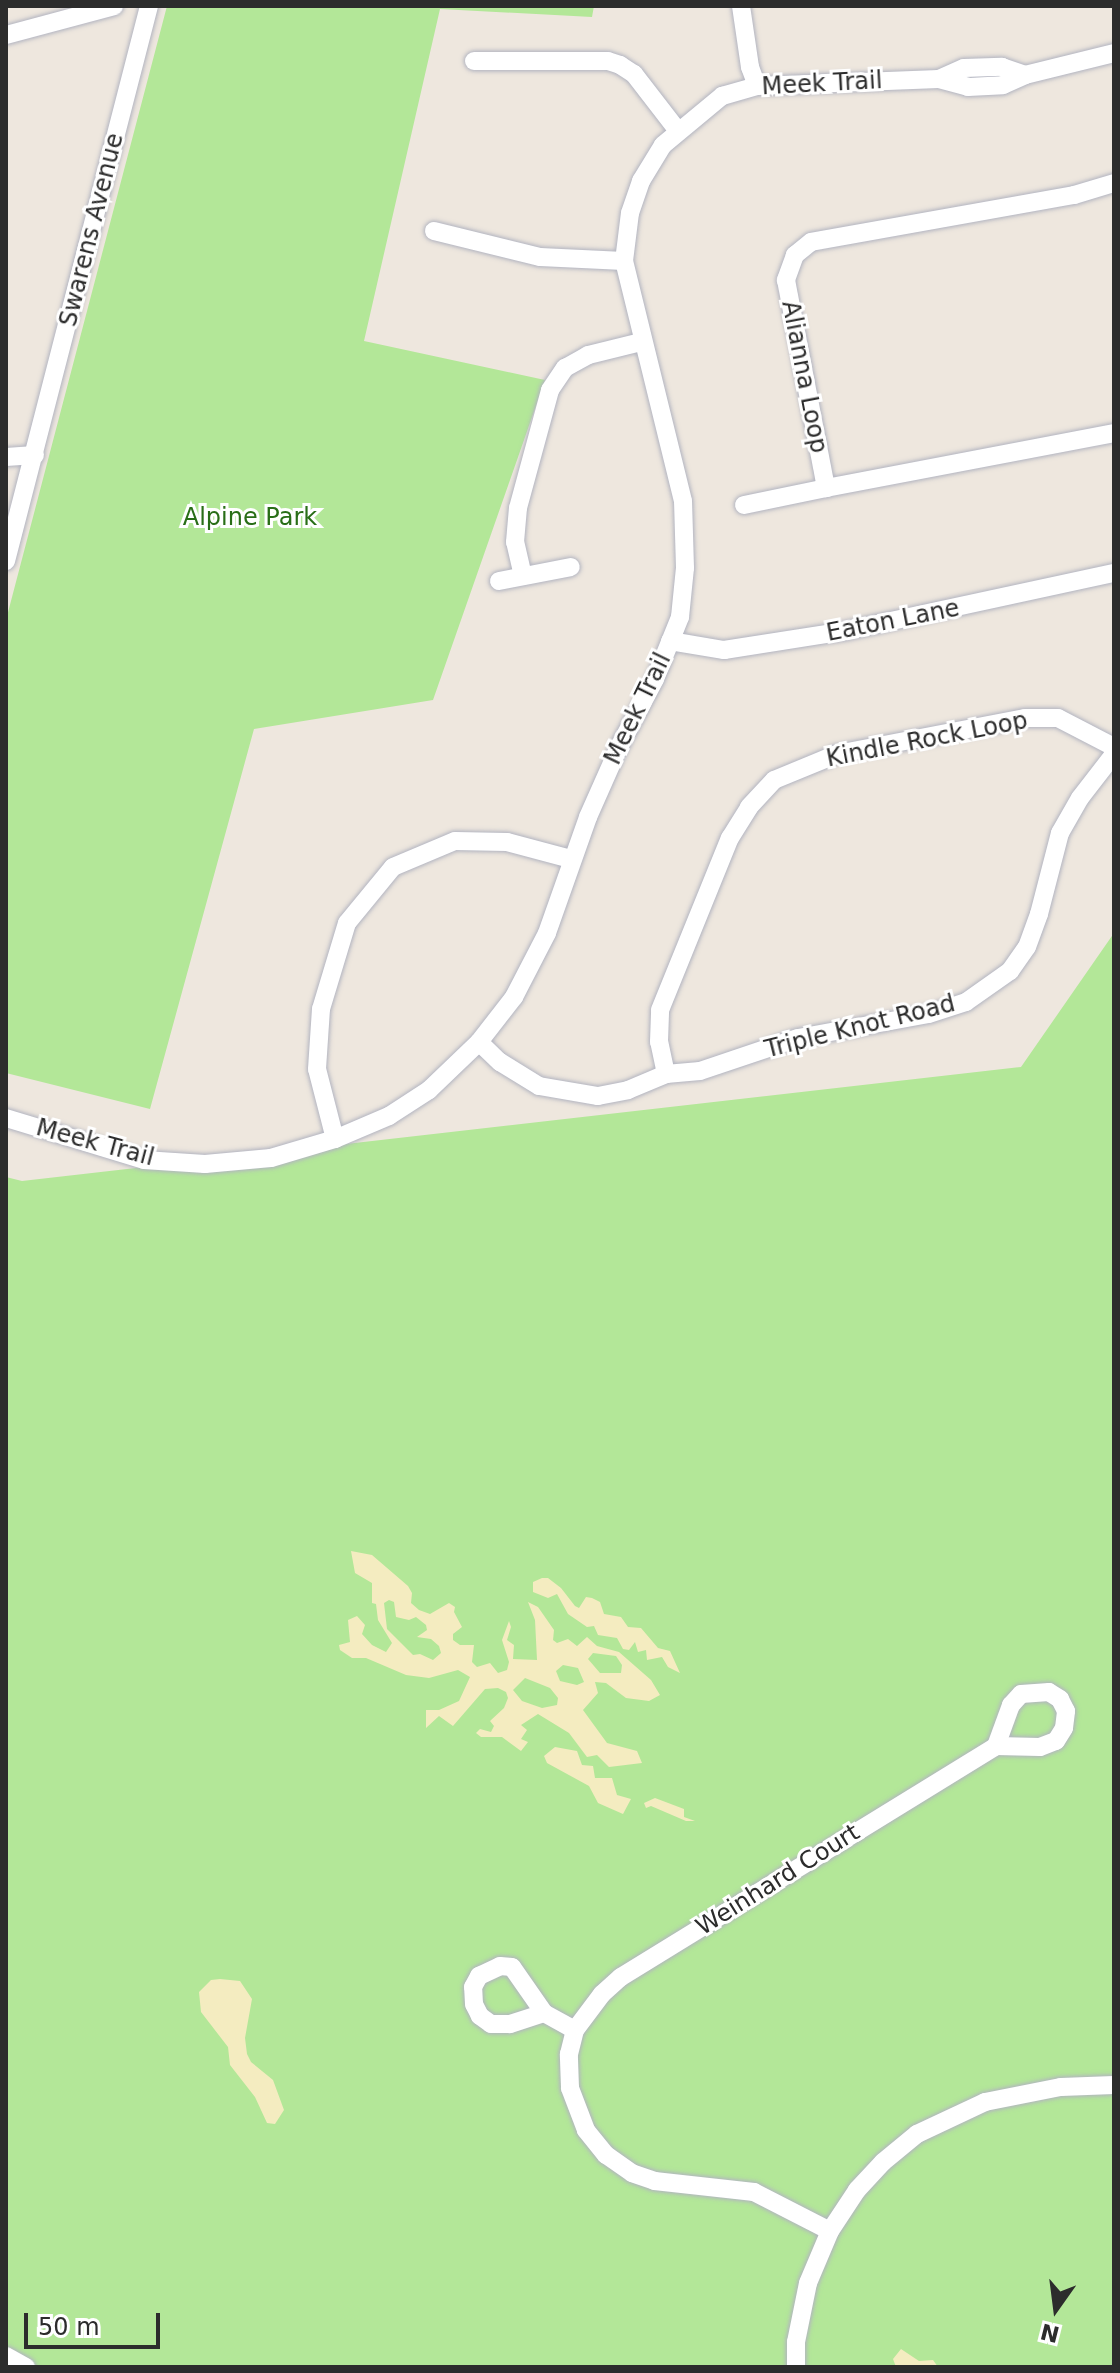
<!DOCTYPE html>
<style>
body{margin:0}
#map{position:relative;width:1120px;height:2373px;overflow:hidden;background:#eee7de;font-family:"DejaVu Sans",sans-serif}
div>[style]{position:absolute}
.green>*{inset:0;background:#b3e798}
.sand>*{inset:0;background:#f4ecc0}
.roads{filter:drop-shadow(0 0 2px #b2b4c0) drop-shadow(0 0 2px #b2b4c0)}
.minor>*{height:18px;margin:-9px;padding:0 9px;transform-origin:9px;border-radius:9px;background:#fff}
span{translate:-50% -50%;white-space:nowrap;text-align:center;line-height:1.15;-webkit-text-stroke:6px #fff;paint-order:stroke}
.street-label{font-size:24px;color:#2c2c2c}
.park-label{font-size:24px;color:#296e17}
.frame{position:absolute;inset:0;border:8px solid #2c2c2c;pointer-events:none}
.north{position:absolute;left:1016px;top:2269px;width:80px;height:80px;-webkit-text-stroke:6px #fff;paint-order:stroke;rotate:194deg;font-size:22px;font-weight:700;line-height:32px;text-align:center;color:#2c2c2c}
.north::after{content:'';display:block;margin:auto;width:28px;height:36px;background:#2c2c2c;clip-path:polygon(50% 0,100% 100%,50% 72%,0 100%)}
.scale{position:absolute;left:24px;top:2313px;width:136px;height:36px;box-sizing:border-box;border:4px solid #2c2c2c;border-top:0;padding-left:10px;font-size:24px;line-height:28px;white-space:nowrap;color:#2c2c2c;-webkit-text-stroke:6px #fff;paint-order:stroke}
</style>
<div id="map">
<div class="green">
<div style="clip-path:polygon(167px 6px,594px 6px,592px 17px,440px 9px,364px 341px,545px 380px,433px 700px,254px 729px,150px 1109px,6px 1073px,6px 620px)"></div>
<div style="clip-path:polygon(1114px 933px,1114px 2367px,6px 2367px,6px 1177px,22px 1181px,1021px 1067px)"></div>
</div>
<div class="sand">
<div style="clip-path:polygon(evenodd,351px 1551px,372px 1555px,408px 1586px,412px 1593px,411px 1603px,419px 1610px,430px 1614px,449px 1603px,455px 1607px,454px 1612px,462px 1627px,453px 1634px,453px 1640px,460px 1645px,474px 1645px,472px 1662px,477px 1667px,490px 1663px,498px 1673px,507px 1670px,509px 1662px,502px 1640px,509px 1621px,511px 1627px,507px 1640px,514px 1645px,513px 1659px,537px 1660px,535px 1620px,528px 1602px,538px 1607px,554px 1630px,553px 1640px,557px 1643px,568px 1639px,577px 1646px,587px 1637px,597px 1646px,619px 1652px,651px 1680px,660px 1695px,649px 1701px,626px 1698px,606px 1683px,595px 1682px,598px 1693px,583px 1710px,607px 1743px,637px 1751px,642px 1763px,609px 1767px,597px 1755px,587px 1757px,569px 1733px,538px 1714px,521px 1725px,527px 1730px,521px 1739px,528px 1742px,521px 1751px,502px 1737px,481px 1737px,476px 1733px,480px 1729px,491px 1732px,494px 1726px,490px 1721px,504px 1708px,508px 1698px,506px 1692px,498px 1688px,485px 1689px,453px 1726px,439px 1716px,426px 1728px,426px 1710px,439px 1710px,459px 1701px,470px 1677px,458px 1670px,429px 1678px,406px 1675px,366px 1658px,352px 1658px,340px 1650px,339px 1645px,350px 1642px,348px 1620px,357px 1616px,365px 1625px,362px 1634px,372px 1645px,386px 1652px,392px 1643px,378px 1620px,376px 1604px,372px 1603px,372px 1583px,355px 1573px,351px 1551px,389px 1600px,394px 1602px,396px 1617px,409px 1620px,416px 1617px,426px 1625px,427px 1630px,417px 1637px,431px 1639px,439px 1646px,441px 1653px,433px 1660px,420px 1654px,413px 1655px,387px 1629px,384px 1603px,389px 1600px,351px 1551px,593px 1653px,616px 1656px,622px 1665px,621px 1673px,600px 1673px,588px 1659px,593px 1653px,351px 1551px,563px 1665px,578px 1668px,584px 1682px,577px 1685px,560px 1681px,556px 1671px,563px 1665px,351px 1551px,525px 1678px,550px 1688px,558px 1698px,557px 1705px,542px 1708px,522px 1701px,513px 1690px,525px 1678px)"></div>
<div style="clip-path:polygon(542px 1578px,548px 1578px,561px 1588px,575px 1606px,579px 1608px,586px 1597px,592px 1598px,600px 1602px,604px 1614px,621px 1617px,628px 1627px,641px 1628px,658px 1648px,670px 1651px,680px 1673px,668px 1667px,662px 1657px,647px 1660px,646px 1650px,638px 1652px,635px 1642px,629px 1650px,623px 1649px,617px 1638px,598px 1635px,594px 1626px,587px 1627px,568px 1614px,557px 1594px,548px 1598px,533px 1592px,533px 1582px)"></div>
<div style="clip-path:polygon(555px 1747px,577px 1751px,582px 1765px,593px 1766px,595px 1778px,612px 1778px,617px 1795px,631px 1799px,623px 1814px,598px 1803px,589px 1786px,547px 1763px,544px 1756px)"></div>
<div style="clip-path:polygon(655px 1798px,684px 1809px,684px 1817px,695px 1821px,686px 1821px,651px 1806px,646px 1808px,644px 1803px)"></div>
<div style="clip-path:polygon(220px 1979px,240px 1981px,252px 1999px,245px 2038px,247px 2054px,251px 2062px,273px 2080px,284px 2110px,275px 2124px,267px 2123px,255px 2097px,230px 2065px,228px 2047px,201px 2012px,199px 1992px,211px 1980px)"></div>
<div style="clip-path:polygon(901px 2349px,919px 2361px,933px 2360px,938px 2367px,896px 2367px,893px 2359px)"></div>
</div>
<div class="roads">
<div class="minor">
<div style="left:741px;top:6px;width:62px;rotate:81.6deg"></div>
<div style="left:750px;top:67px;width:20px;rotate:70deg"></div>
<div style="left:6px;top:35px;width:112px;rotate:-15deg"></div>
<div style="left:474px;top:61px;width:134px"></div>
<div style="left:608px;top:61px;width:13px;rotate:18deg"></div>
<div style="left:620px;top:65px;width:17px;rotate:33deg"></div>
<div style="left:634px;top:74px;width:72px;rotate:52.3deg"></div>
<div style="left:939px;top:79px;width:27px;rotate:-24deg"></div>
<div style="left:964px;top:68px;width:38px;rotate:-2deg"></div>
<div style="left:1002px;top:67px;width:24px;rotate:19deg"></div>
<div style="left:1114px;top:183px;width:42px;rotate:163.3deg"></div>
<div style="left:1074px;top:195px;width:267px;rotate:169.9deg"></div>
<div style="left:811px;top:242px;width:21px;rotate:141deg"></div>
<div style="left:795px;top:255px;width:27px;rotate:110deg"></div>
<div style="left:786px;top:280px;width:212px;rotate:79.1deg"></div>
<div style="left:826px;top:488px;width:293px;rotate:-10.8deg"></div>
<div style="left:434px;top:231px;width:109px;rotate:13.8deg"></div>
<div style="left:540px;top:257px;width:84px;rotate:2.7deg"></div>
<div style="left:6px;top:457px;width:29px;rotate:-4deg"></div>
<div style="left:744px;top:505px;width:84px;rotate:-11.7deg"></div>
<div style="left:6px;top:561px;width:573px;rotate:-75.55deg"></div>
<div style="left:523px;top:576px;width:35px;rotate:-103deg"></div>
<div style="left:515px;top:542px;width:34px;rotate:-85deg"></div>
<div style="left:518px;top:508px;width:122px;rotate:-74.8deg"></div>
<div style="left:550px;top:390px;width:27px;rotate:-56deg"></div>
<div style="left:565px;top:368px;width:26px;rotate:-29deg"></div>
<div style="left:588px;top:355px;width:55px;rotate:-13.8deg"></div>
<div style="left:499px;top:581px;width:73px;rotate:-11deg"></div>
<div style="left:670px;top:641px;width:55px;rotate:9.5deg"></div>
<div style="left:724px;top:650px;width:122px;rotate:-8.9deg"></div>
<div style="left:845px;top:631px;width:275px;rotate:-12.2deg"></div>
<div style="left:479px;top:1042px;width:29px;rotate:44deg"></div>
<div style="left:500px;top:1062px;width:46px;rotate:31.6deg"></div>
<div style="left:539px;top:1086px;width:60px;rotate:9.6deg"></div>
<div style="left:598px;top:1096px;width:31px;rotate:-11deg"></div>
<div style="left:628px;top:1090px;width:41px;rotate:-22.8deg"></div>
<div style="left:666px;top:1074px;width:34px;rotate:-5deg"></div>
<div style="left:700px;top:1071px;width:103px;rotate:-18.6deg"></div>
<div style="left:798px;top:1038px;width:133px;rotate:-10.4deg"></div>
<div style="left:929px;top:1014px;width:39px;rotate:-18deg"></div>
<div style="left:966px;top:1002px;width:54px;rotate:-35.2deg"></div>
<div style="left:1010px;top:971px;width:29px;rotate:-55deg"></div>
<div style="left:1027px;top:947px;width:35px;rotate:-70deg"></div>
<div style="left:1039px;top:914px;width:84px;rotate:-75.5deg"></div>
<div style="left:1060px;top:833px;width:40px;rotate:-60.3deg"></div>
<div style="left:1080px;top:798px;width:56px;rotate:-52.3deg"></div>
<div style="left:666px;top:1074px;width:33px;rotate:-102deg"></div>
<div style="left:659px;top:1042px;width:32px;rotate:-88deg"></div>
<div style="left:660px;top:1010px;width:186px;rotate:-67.9deg"></div>
<div style="left:730px;top:838px;width:36px;rotate:-58deg"></div>
<div style="left:749px;top:807px;width:37px;rotate:-47deg"></div>
<div style="left:774px;top:780px;width:68px;rotate:-22.4deg"></div>
<div style="left:837px;top:754px;width:191px;rotate:-10.8deg"></div>
<div style="left:1025px;top:718px;width:33px"></div>
<div style="left:1058px;top:718px;width:63px;rotate:27.4deg"></div>
<div style="left:6px;top:1118px;width:144px;rotate:16.9deg"></div>
<div style="left:144px;top:1160px;width:61px;rotate:3.8deg"></div>
<div style="left:205px;top:1164px;width:66px;rotate:-5.2deg"></div>
<div style="left:271px;top:1158px;width:67px;rotate:-16.5deg"></div>
<div style="left:335px;top:1139px;width:59px;rotate:-23.1deg"></div>
<div style="left:389px;top:1116px;width:48px;rotate:-33deg"></div>
<div style="left:429px;top:1090px;width:69px;rotate:-43.8deg"></div>
<div style="left:479px;top:1042px;width:57px;rotate:-52.1deg"></div>
<div style="left:514px;top:997px;width:72px;rotate:-62.7deg"></div>
<div style="left:547px;top:933px;width:123px;rotate:-70.5deg"></div>
<div style="left:588px;top:817px;width:77px;rotate:-66.1deg"></div>
<div style="left:619px;top:747px;width:77px;rotate:-62.1deg"></div>
<div style="left:655px;top:679px;width:67px;rotate:-68deg"></div>
<div style="left:680px;top:617px;width:49px;rotate:-84.2deg"></div>
<div style="left:685px;top:568px;width:67px;rotate:-91.7deg"></div>
<div style="left:683px;top:501px;width:247px;rotate:-103.8deg"></div>
<div style="left:624px;top:261px;width:48px;rotate:-82.9deg"></div>
<div style="left:630px;top:213px;width:34px;rotate:-71deg"></div>
<div style="left:641px;top:181px;width:42px;rotate:-58.6deg"></div>
<div style="left:663px;top:145px;width:77px;rotate:-39.7deg"></div>
<div style="left:722px;top:96px;width:36px;rotate:-16deg"></div>
<div style="left:757px;top:86px;width:182px;rotate:-2.2deg"></div>
<div style="left:939px;top:79px;width:30px;rotate:15deg"></div>
<div style="left:968px;top:87px;width:35px;rotate:-3deg"></div>
<div style="left:1003px;top:85px;width:24px;rotate:-24deg"></div>
<div style="left:1025px;top:75px;width:92px;rotate:-13.9deg"></div>
<div style="left:335px;top:1139px;width:72px;rotate:-104.4deg"></div>
<div style="left:317px;top:1069px;width:60px;rotate:-86.2deg"></div>
<div style="left:321px;top:1009px;width:90px;rotate:-73.2deg"></div>
<div style="left:347px;top:923px;width:72px;rotate:-50.6deg"></div>
<div style="left:393px;top:867px;width:67px;rotate:-22.8deg"></div>
<div style="left:455px;top:841px;width:52px;rotate:1.1deg"></div>
<div style="left:507px;top:842px;width:66px;rotate:14.9deg"></div>
<div style="left:544px;top:2013px;width:36px;rotate:162deg"></div>
<div style="left:510px;top:2024px;width:19px;rotate:180deg"></div>
<div style="left:491px;top:2024px;width:14px;rotate:-144deg"></div>
<div style="left:480px;top:2016px;width:13px;rotate:-117deg"></div>
<div style="left:474px;top:2004px;width:17px;rotate:-93deg"></div>
<div style="left:473px;top:1987px;width:13px;rotate:-61deg"></div>
<div style="left:479px;top:1976px;width:23px;rotate:-25deg"></div>
<div style="left:500px;top:1966px;width:12px;rotate:5deg"></div>
<div style="left:512px;top:1967px;width:56px;rotate:55.2deg"></div>
<div style="left:544px;top:2013px;width:35px;rotate:29deg"></div>
<div style="left:830px;top:2231px;width:85px;rotate:-152.8deg"></div>
<div style="left:754px;top:2192px;width:100px;rotate:-173.7deg"></div>
<div style="left:655px;top:2181px;width:24px;rotate:-161deg"></div>
<div style="left:632px;top:2173px;width:32px;rotate:-145deg"></div>
<div style="left:606px;top:2155px;width:32px;rotate:-129deg"></div>
<div style="left:586px;top:2130px;width:45px;rotate:-110.9deg"></div>
<div style="left:570px;top:2088px;width:34px;rotate:-92deg"></div>
<div style="left:569px;top:2054px;width:25px;rotate:-76deg"></div>
<div style="left:575px;top:2030px;width:45px;rotate:-53.1deg"></div>
<div style="left:602px;top:1994px;width:25px;rotate:-42deg"></div>
<div style="left:621px;top:1977px;width:440px;rotate:-31.6deg"></div>
<div style="left:996px;top:1746px;width:44px;rotate:1.3deg"></div>
<div style="left:1040px;top:1747px;width:17px;rotate:-21deg"></div>
<div style="left:1056px;top:1741px;width:15px;rotate:-58deg"></div>
<div style="left:1064px;top:1728px;width:17px;rotate:-83deg"></div>
<div style="left:1066px;top:1711px;width:13px;rotate:-117deg"></div>
<div style="left:1060px;top:1699px;width:13px;rotate:-148deg"></div>
<div style="left:1049px;top:1692px;width:28px;rotate:176deg"></div>
<div style="left:1021px;top:1694px;width:15px;rotate:132deg"></div>
<div style="left:1011px;top:1705px;width:44px;rotate:110.1deg"></div>
<div style="left:6px;top:2356px;width:23px;rotate:29deg"></div>
<div style="left:796px;top:2367px;width:25px;rotate:-90deg"></div>
<div style="left:796px;top:2342px;width:60px;rotate:-78.5deg"></div>
<div style="left:808px;top:2283px;width:56px;rotate:-67.1deg"></div>
<div style="left:830px;top:2231px;width:49px;rotate:-56.6deg"></div>
<div style="left:857px;top:2190px;width:38px;rotate:-47deg"></div>
<div style="left:883px;top:2162px;width:44px;rotate:-39.5deg"></div>
<div style="left:917px;top:2134px;width:75px;rotate:-25.2deg"></div>
<div style="left:985px;top:2102px;width:77px;rotate:-11.2deg"></div>
<div style="left:1061px;top:2087px;width:53px;rotate:-2.2deg"></div>
</div>
</div>
<div class="street-label">
<span style="left:822px;top:84px;rotate:-3deg">Meek Trail</span>
<span style="left:92px;top:230px;rotate:-76deg">Swarens Avenue</span>
<span style="left:804px;top:377px;rotate:79deg">Alianna Loop</span>
<span style="left:893px;top:621px;rotate:-11deg">Eaton Lane</span>
<span style="left:638px;top:709px;rotate:-64deg">Meek Trail</span>
<span style="left:927px;top:740px;rotate:-11deg">Kindle Rock Loop</span>
<span style="left:860px;top:1027px;rotate:-14deg">Triple Knot Road</span>
<span style="left:95px;top:1143px;rotate:15deg">Meek Trail</span>
<span style="left:778px;top:1880px;rotate:-32deg">Weinhard Court</span>
</div>
<div class="park-label">
<span style="left:250px;top:518px">Alpine Park</span>
</div>
<div class="frame"></div>
<div class="north">N</div>
<div class="scale">50 m</div>
</div>
